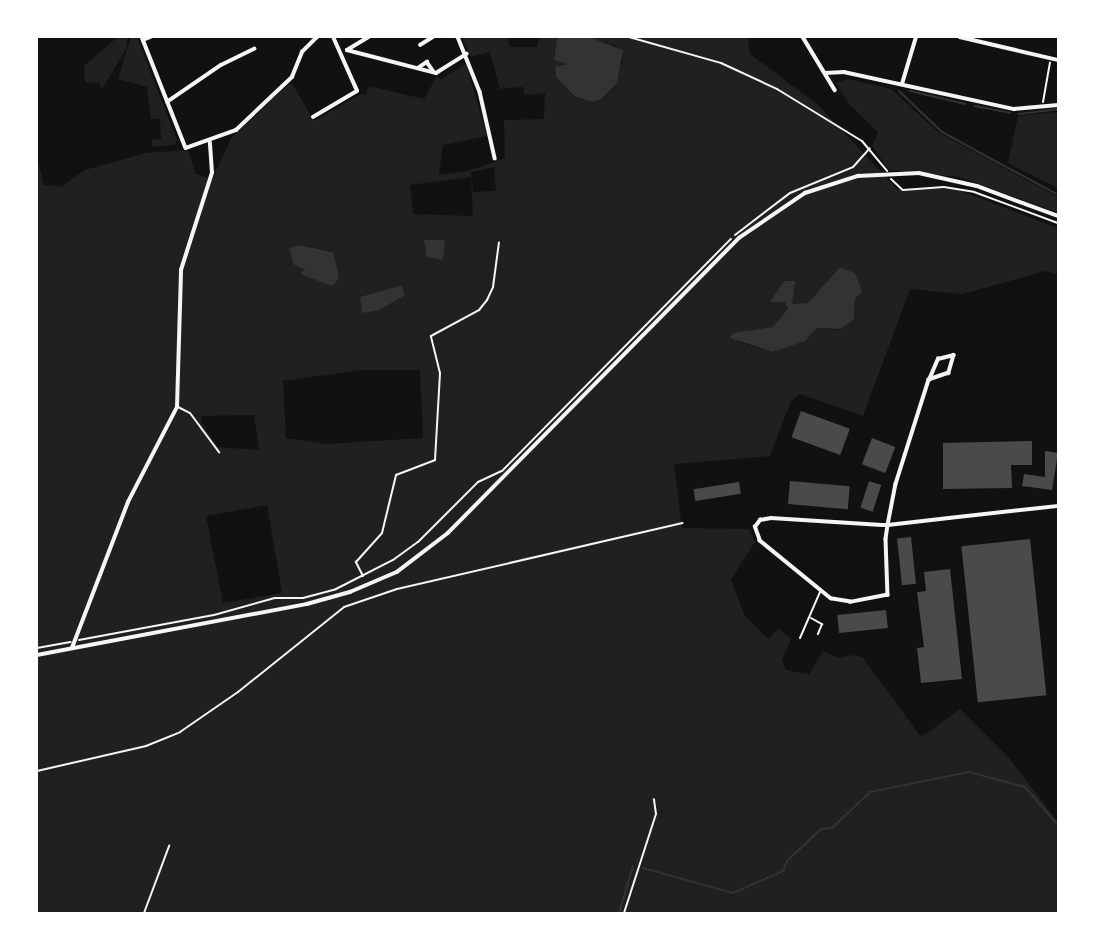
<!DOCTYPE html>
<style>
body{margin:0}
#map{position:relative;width:1095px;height:950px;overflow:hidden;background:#111;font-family:"DM Sans",sans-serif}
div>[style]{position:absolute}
.green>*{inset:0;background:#202020}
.water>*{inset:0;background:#333}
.stream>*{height:2px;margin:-1px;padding:0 1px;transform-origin:1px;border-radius:1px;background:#333}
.building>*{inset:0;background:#4a4a4a;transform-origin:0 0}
.path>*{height:2px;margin:-1px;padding:0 1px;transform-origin:1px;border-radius:1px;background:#f5f5f5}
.service>*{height:2px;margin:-1px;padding:0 1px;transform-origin:1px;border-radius:1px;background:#f5f5f5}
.minor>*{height:3.5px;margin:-1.75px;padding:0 1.75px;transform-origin:1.75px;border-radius:1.75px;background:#f5f5f5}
.tertiary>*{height:3.5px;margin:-1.75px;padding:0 1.75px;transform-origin:1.75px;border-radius:1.75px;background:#f5f5f5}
span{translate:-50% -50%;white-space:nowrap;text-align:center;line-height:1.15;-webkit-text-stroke:6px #fff;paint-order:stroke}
.frame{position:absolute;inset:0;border:38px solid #fff;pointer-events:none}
</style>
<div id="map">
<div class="green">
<div style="clip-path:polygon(118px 37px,128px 37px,126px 49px,102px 89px,99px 82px,85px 83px,84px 66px)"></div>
<div style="clip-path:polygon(131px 37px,137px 37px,177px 140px,174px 145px,152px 147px,152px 140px,161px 139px,160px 119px,151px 119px,147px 87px,118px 79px)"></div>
<div style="clip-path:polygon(evenodd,462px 37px,509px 37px,509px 47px,537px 47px,539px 37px,557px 37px,554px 58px,568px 64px,555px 68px,556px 77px,573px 96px,592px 102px,617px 83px,617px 67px,623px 63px,617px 46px,586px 37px,748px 37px,750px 54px,818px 105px,897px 189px,956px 189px,1058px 228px,1058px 274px,1046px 271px,962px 294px,910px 289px,863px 416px,800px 394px,791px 401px,770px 456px,674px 464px,682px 528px,749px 529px,755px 542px,731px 579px,744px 614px,758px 629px,769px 639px,778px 628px,791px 639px,782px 660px,786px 670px,809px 674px,823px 651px,839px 658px,854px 655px,863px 658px,921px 737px,960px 709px,1009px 758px,1058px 822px,1058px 913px,37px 913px,37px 156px,44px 185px,61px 187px,85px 170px,146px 153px,188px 150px,196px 174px,212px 179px,232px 137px,291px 82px,314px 121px,361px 94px,366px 95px,369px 86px,424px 99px,437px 76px,440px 80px,466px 64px,487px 136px,443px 145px,439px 175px,471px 170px,505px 158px,504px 120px,544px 119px,545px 93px,525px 95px,523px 87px,500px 89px,490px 52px,471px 57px,462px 37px,494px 167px,496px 191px,473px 192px,471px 172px,494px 167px,462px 37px,471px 177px,473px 216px,413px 214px,410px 185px,471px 177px,462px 37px,299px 245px,332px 251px,339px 275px,331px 286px,300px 274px,305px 269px,294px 265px,292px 253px,299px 245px,462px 37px,840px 267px,855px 273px,861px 289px,855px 299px,855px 316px,838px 330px,817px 328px,810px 336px,774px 352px,742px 343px,732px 333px,773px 327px,789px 306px,785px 302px,770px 302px,795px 281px,791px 304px,808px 303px,840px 267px,462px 37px,402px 285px,405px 295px,362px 312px,360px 297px,402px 285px,462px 37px,361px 370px,420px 370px,423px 438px,326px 444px,286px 438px,283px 381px,361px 370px,462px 37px,254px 415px,259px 450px,217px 447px,201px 422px,201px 416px,254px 415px,462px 37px,267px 505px,282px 593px,223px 603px,206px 516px,267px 505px)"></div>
<div style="clip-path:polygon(847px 79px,891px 89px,939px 133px,1058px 197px,1058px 213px,960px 177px,889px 170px,872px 146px,878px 132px,848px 103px,836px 83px)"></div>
<div style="clip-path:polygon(1058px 112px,1058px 188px,1008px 163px,1018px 116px)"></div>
</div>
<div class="water">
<div style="clip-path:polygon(557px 37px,589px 37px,623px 50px,617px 83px,601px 99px,592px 102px,574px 96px,556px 77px,555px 67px,568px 64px,554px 60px)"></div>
<div style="clip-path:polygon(424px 240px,445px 240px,443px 260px,427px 257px)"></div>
<div style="clip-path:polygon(299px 245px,333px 252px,339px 275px,336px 283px,331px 286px,300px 274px,305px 269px,294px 265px,289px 249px)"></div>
<div style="clip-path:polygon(840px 267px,855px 273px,862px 291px,855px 299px,854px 319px,841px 329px,817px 328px,805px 341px,773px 352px,730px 338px,732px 333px,773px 327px,788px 308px,785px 302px,770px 302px,784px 281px,795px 281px,792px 304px,808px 303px)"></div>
<div style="clip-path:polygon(402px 285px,405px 295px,379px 310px,362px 313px,360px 297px)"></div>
</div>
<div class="stream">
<div style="left:899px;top:91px;width:59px;rotate:43.6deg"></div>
<div style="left:942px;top:132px;width:132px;rotate:28.5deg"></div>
<div style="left:910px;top:91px;width:57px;rotate:13.1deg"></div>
<div style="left:975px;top:106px;width:36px;rotate:11deg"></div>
<div style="left:1019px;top:114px;width:39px;rotate:-7deg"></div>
<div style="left:643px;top:868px;width:93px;rotate:15.5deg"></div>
<div style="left:733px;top:893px;width:55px;rotate:-23.7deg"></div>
<div style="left:783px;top:871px;width:11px;rotate:-68deg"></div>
<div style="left:787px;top:861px;width:47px;rotate:-43.3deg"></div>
<div style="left:821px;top:829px;width:11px;rotate:-5deg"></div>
<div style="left:832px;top:828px;width:52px;rotate:-43.5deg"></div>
<div style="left:870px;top:792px;width:101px;rotate:-11.4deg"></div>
<div style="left:969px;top:772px;width:58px;rotate:15deg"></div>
<div style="left:1025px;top:787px;width:50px;rotate:49deg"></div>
<div style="left:619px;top:913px;width:49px;rotate:-73.4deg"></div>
</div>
<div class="building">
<div style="left:801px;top:411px;width:52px;height:28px;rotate:20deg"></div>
<div style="left:872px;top:438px;width:25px;height:28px;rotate:21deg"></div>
<div style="clip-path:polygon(1032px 441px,1032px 465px,1011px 465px,1012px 488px,943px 489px,943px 443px)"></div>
<div style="clip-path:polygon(1045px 451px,1058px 453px,1052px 490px,1022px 486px,1024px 474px,1045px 477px)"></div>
<div style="left:790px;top:481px;width:60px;height:23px;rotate:5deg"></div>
<div style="left:869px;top:481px;width:13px;height:28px;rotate:18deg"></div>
<div style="left:739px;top:482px;width:12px;height:46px;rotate:81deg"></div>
<div style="left:911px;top:537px;width:47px;height:14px;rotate:84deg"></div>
<div style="left:1030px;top:539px;width:157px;height:69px;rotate:84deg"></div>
<div style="clip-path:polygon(950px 569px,962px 679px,921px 683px,917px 648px,924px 647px,917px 592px,926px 591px,924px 572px)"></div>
<div style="left:886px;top:610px;width:18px;height:49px;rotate:84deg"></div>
</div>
<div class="path">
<div style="left:629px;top:37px;width:96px;rotate:15.8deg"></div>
<div style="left:721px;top:63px;width:62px;rotate:24.9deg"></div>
<div style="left:777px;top:89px;width:100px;rotate:31.5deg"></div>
<div style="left:862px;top:141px;width:39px;rotate:50deg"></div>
<div style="left:1043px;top:102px;width:40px;rotate:-80deg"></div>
<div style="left:891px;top:179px;width:16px;rotate:43deg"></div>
<div style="left:903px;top:190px;width:41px;rotate:-4.2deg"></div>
<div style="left:944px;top:187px;width:30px;rotate:9deg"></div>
<div style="left:974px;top:192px;width:90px;rotate:20.3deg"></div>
<div style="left:735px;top:235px;width:69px;rotate:-37.4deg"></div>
<div style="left:790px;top:193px;width:68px;rotate:-22.4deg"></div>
<div style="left:853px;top:167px;width:25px;rotate:-48deg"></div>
<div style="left:363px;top:576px;width:16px;rotate:-117deg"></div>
<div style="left:356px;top:562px;width:39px;rotate:-48deg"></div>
<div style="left:382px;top:533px;width:60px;rotate:-76.4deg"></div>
<div style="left:396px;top:475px;width:42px;rotate:-21deg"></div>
<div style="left:435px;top:460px;width:87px;rotate:-86.7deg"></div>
<div style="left:440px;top:373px;width:38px;rotate:-104deg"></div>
<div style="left:431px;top:336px;width:55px;rotate:-28.4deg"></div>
<div style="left:479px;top:310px;width:13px;rotate:-51deg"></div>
<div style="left:487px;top:300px;width:14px;rotate:-65deg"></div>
<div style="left:493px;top:287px;width:45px;rotate:-82.4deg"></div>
<div style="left:79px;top:640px;width:137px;rotate:-10.5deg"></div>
<div style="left:214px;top:615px;width:63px;rotate:-15.6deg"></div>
<div style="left:275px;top:598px;width:28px"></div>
<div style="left:303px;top:598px;width:34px;rotate:-15deg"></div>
<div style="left:336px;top:589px;width:64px;rotate:-27deg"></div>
<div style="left:393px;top:560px;width:31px;rotate:-36deg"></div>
<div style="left:418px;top:542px;width:85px;rotate:-45deg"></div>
<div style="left:478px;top:482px;width:26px;rotate:-25deg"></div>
<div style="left:502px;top:471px;width:326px;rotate:-45.4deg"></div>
<div style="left:37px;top:648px;width:34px;rotate:-10deg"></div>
<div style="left:37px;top:771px;width:112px;rotate:-12.9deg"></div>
<div style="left:146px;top:746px;width:37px;rotate:-22deg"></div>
<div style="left:180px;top:732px;width:70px;rotate:-34.6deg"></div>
<div style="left:238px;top:692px;width:136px;rotate:-38.7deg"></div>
<div style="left:344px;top:607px;width:56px;rotate:-18.8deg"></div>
<div style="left:397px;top:589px;width:293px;rotate:-13deg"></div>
<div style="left:144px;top:913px;width:72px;rotate:-69.5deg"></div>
<div style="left:624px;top:913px;width:104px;rotate:-72.1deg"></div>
<div style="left:656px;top:814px;width:15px;rotate:-98deg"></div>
</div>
<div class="service">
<div style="left:178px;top:407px;width:13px;rotate:27deg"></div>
<div style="left:190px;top:413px;width:49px;rotate:53.4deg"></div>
<div style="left:811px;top:618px;width:13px;rotate:29deg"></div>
<div style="left:822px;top:624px;width:11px;rotate:112deg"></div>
<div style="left:800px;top:638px;width:50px;rotate:-66.5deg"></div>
</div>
<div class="minor">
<div style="left:142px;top:37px;width:119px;rotate:68.4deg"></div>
<div style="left:186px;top:148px;width:53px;rotate:-19.8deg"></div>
<div style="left:236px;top:130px;width:77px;rotate:-43.4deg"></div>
<div style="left:292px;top:77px;width:27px;rotate:-68deg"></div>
<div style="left:302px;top:52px;width:21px;rotate:-45deg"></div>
<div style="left:458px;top:37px;width:59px;rotate:68.2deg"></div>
<div style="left:480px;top:92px;width:68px;rotate:77.2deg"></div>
<div style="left:803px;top:37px;width:62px;rotate:58.9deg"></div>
<div style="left:960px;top:37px;width:101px;rotate:13.2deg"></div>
<div style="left:143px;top:40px;width:8px;rotate:-23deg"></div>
<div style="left:420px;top:45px;width:15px;rotate:-32deg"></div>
<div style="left:347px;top:50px;width:92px;rotate:14.5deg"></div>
<div style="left:436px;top:73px;width:36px;rotate:-32deg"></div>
<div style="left:347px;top:50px;width:26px;rotate:-31deg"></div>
<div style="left:418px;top:68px;width:11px;rotate:-34deg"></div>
<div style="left:427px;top:62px;width:12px;rotate:55deg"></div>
<div style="left:825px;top:73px;width:19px;rotate:-3deg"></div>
<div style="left:844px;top:72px;width:174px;rotate:12.3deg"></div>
<div style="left:1014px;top:109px;width:44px;rotate:-5.2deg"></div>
<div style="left:902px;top:84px;width:49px;rotate:-73.4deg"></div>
<div style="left:167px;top:102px;width:65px;rotate:-34.4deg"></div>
<div style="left:221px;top:65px;width:37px;rotate:-26deg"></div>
<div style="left:313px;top:117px;width:51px;rotate:-30.6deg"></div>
<div style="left:357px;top:91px;width:59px;rotate:-114deg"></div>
<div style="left:929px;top:380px;width:23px;rotate:-67deg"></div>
<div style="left:938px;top:359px;width:16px;rotate:-14deg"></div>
<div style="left:954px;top:355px;width:19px;rotate:106deg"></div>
<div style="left:949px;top:373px;width:21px;rotate:161deg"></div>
<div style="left:929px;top:380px;width:109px;rotate:107.6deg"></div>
<div style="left:896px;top:484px;width:42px;rotate:101deg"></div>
<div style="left:888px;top:525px;width:14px;rotate:98deg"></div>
<div style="left:886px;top:539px;width:56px;rotate:88deg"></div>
<div style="left:888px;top:595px;width:38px;rotate:169deg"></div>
<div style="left:851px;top:602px;width:20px;rotate:-171deg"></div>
<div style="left:831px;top:599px;width:92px;rotate:-140.8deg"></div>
<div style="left:760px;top:541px;width:15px;rotate:-110deg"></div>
<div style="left:755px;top:527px;width:9px;rotate:-54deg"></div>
<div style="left:760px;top:520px;width:11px;rotate:-10deg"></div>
<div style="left:771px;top:518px;width:111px;rotate:3.6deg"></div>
<div style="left:882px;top:525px;width:6px"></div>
<div style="left:888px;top:525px;width:61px;rotate:-6.5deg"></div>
<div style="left:949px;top:518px;width:110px;rotate:-6.3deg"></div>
<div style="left:72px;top:648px;width:156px;rotate:-69deg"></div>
<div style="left:128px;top:502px;width:107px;rotate:-62.7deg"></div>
<div style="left:177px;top:407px;width:137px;rotate:-88.3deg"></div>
<div style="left:181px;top:270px;width:102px;rotate:-72.3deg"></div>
<div style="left:212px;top:173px;width:30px;rotate:-94deg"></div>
</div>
<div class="tertiary">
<div style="left:37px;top:655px;width:275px;rotate:-10.7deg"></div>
<div style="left:307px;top:604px;width:45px;rotate:-15.6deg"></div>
<div style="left:350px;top:592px;width:51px;rotate:-23.1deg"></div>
<div style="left:397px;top:572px;width:64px;rotate:-37.4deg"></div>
<div style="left:448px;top:533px;width:414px;rotate:-45.4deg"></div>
<div style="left:739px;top:238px;width:80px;rotate:-34.3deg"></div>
<div style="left:805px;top:193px;width:56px;rotate:-17.8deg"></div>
<div style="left:858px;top:176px;width:61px;rotate:-2.8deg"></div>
<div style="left:919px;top:173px;width:59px;rotate:12.6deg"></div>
<div style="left:977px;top:186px;width:86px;rotate:20.3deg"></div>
</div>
<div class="frame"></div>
</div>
